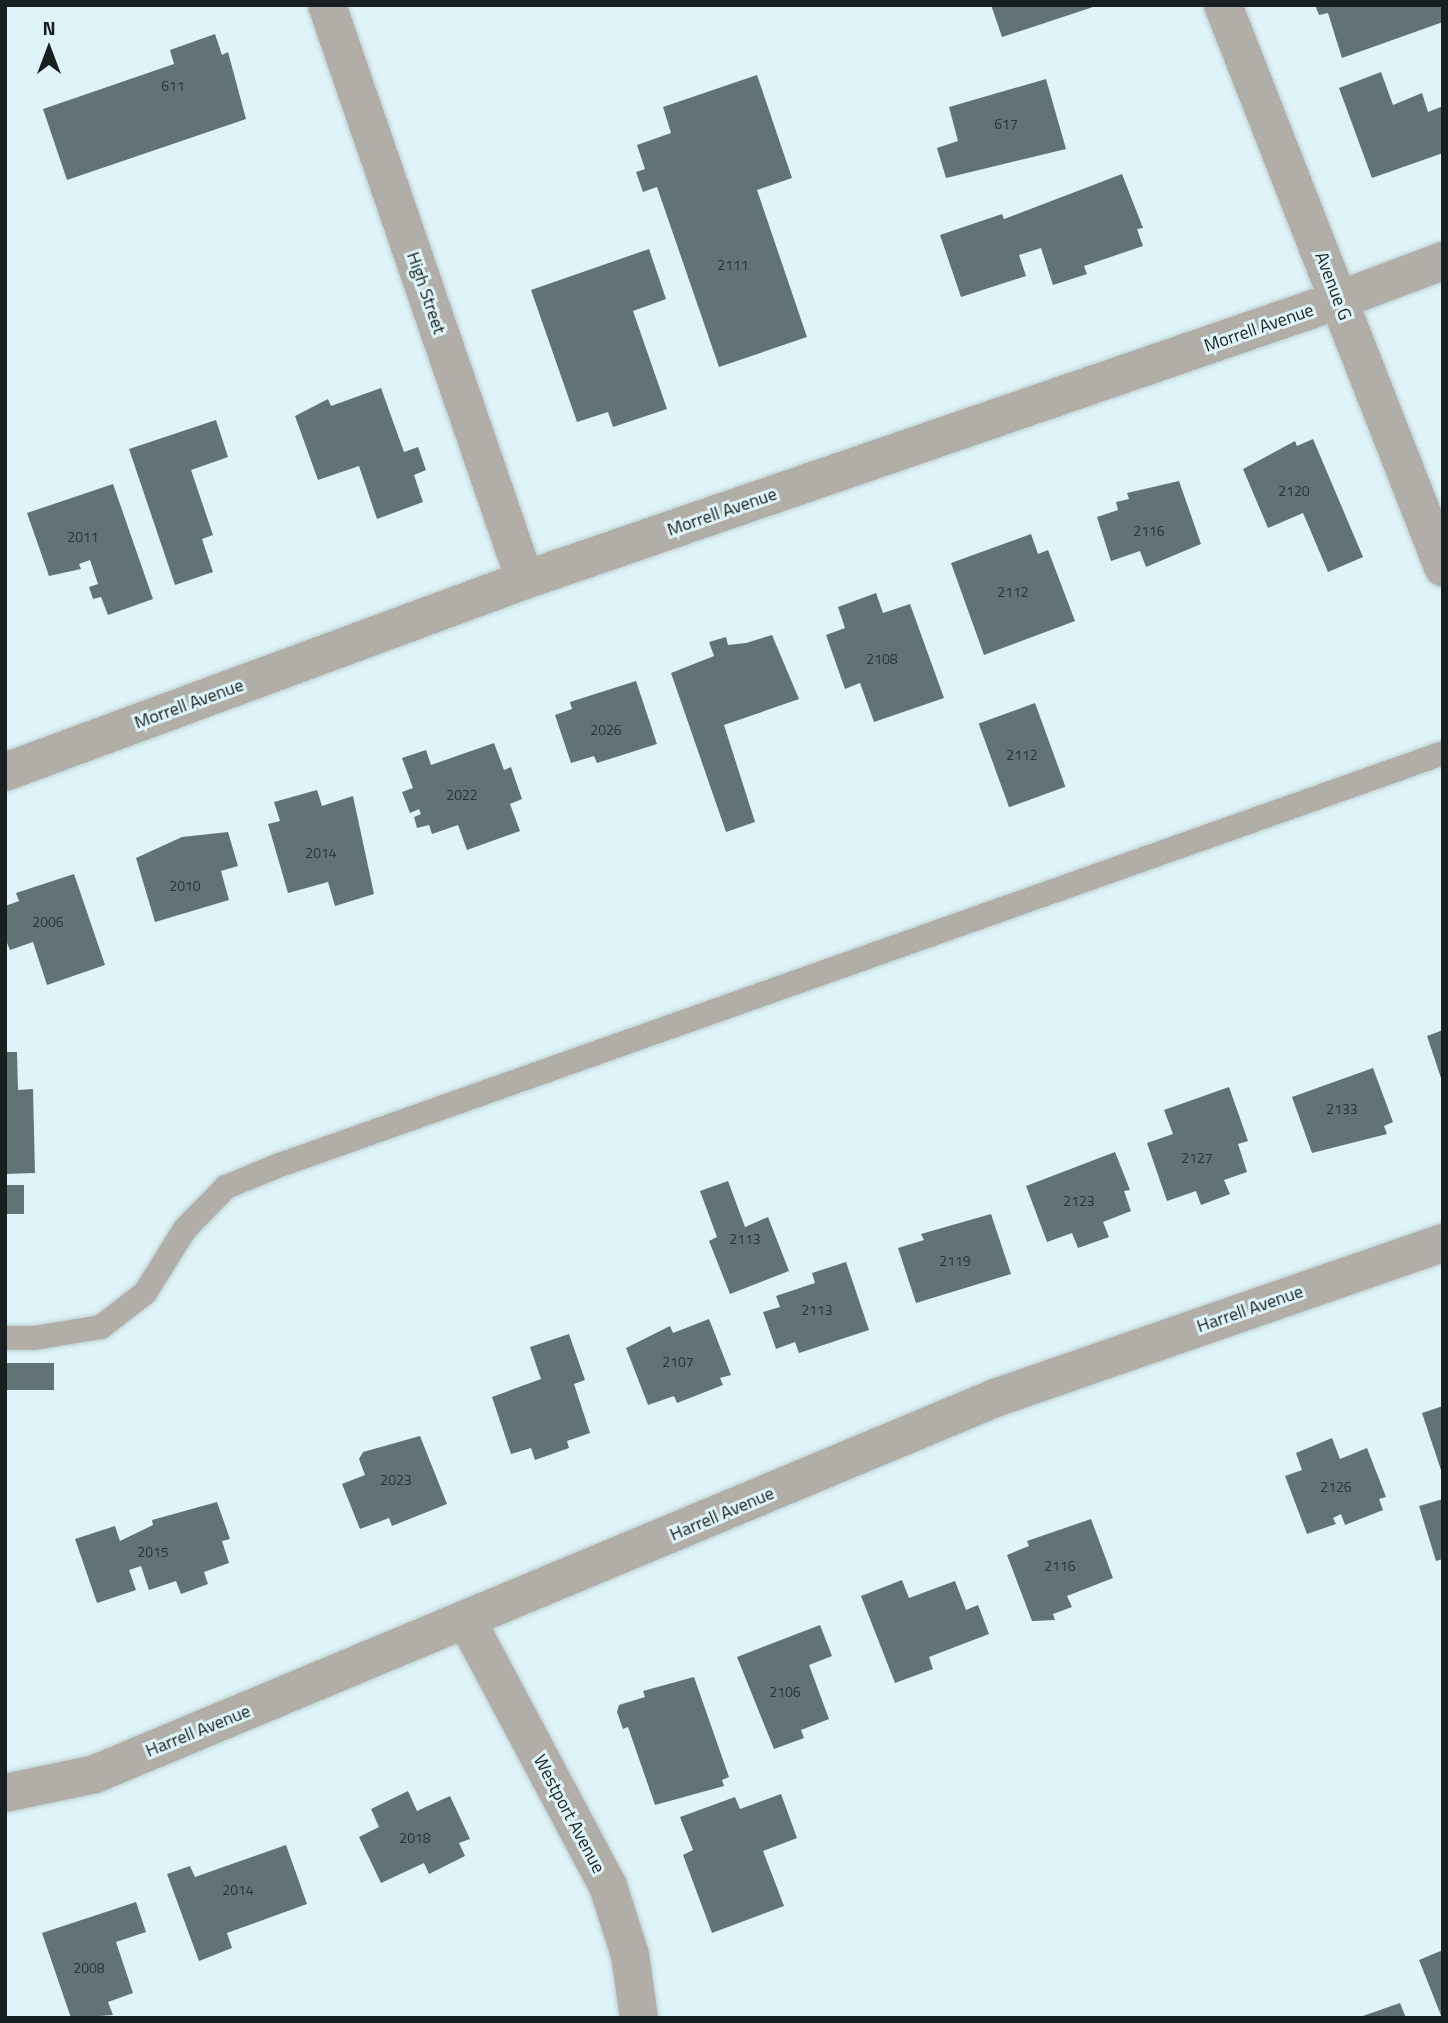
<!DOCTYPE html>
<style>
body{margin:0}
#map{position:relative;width:1448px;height:2023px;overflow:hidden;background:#dff4f8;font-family:"Titillium Web",sans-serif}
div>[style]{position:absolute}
.building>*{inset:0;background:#617377;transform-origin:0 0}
.roads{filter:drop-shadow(0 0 2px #bbced1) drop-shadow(0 0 2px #bbced1)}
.service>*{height:24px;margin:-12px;padding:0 12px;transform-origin:12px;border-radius:12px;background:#b1ada7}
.minor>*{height:38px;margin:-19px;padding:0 19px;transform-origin:19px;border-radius:19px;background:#b1ada7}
.tertiary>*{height:38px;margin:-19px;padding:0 19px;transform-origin:19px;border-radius:19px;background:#b1ada7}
span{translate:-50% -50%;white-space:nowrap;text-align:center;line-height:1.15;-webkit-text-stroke:6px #dff4f8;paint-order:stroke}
.number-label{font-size:14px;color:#2a3436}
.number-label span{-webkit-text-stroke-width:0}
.street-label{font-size:18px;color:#181f20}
.frame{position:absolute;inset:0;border:7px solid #181f20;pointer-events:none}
.north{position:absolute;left:14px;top:14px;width:70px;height:70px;-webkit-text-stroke:5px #dff4f8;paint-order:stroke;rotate:0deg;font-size:19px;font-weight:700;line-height:28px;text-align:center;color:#181f20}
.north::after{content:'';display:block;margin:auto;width:24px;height:32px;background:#181f20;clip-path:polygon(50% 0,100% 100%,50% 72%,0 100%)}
</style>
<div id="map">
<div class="building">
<div style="clip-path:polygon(991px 5px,1092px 5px,1093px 7px,1002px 37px)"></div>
<div style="clip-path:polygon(1315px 5px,1443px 5px,1443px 22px,1342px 58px,1328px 13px,1319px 15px)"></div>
<div style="clip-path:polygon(215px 34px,222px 55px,228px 52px,246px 119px,67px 180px,43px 109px,174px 64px,170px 50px)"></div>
<div style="clip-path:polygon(1381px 72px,1393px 105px,1422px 93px,1428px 112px,1443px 106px,1443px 153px,1372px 178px,1339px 88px)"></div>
<div style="clip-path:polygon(757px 75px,792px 178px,757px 190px,807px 337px,719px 367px,657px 187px,643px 192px,636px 172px,645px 169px,637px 145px,671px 133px,663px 107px)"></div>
<div style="clip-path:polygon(1046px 79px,1066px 149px,946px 178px,937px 148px,958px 141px,949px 107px)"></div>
<div style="clip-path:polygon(1122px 174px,1143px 228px,1137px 229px,1143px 246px,1084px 266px,1087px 274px,1053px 285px,1041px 248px,1019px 255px,1026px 276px,961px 297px,940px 235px,1002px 214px,1004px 219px)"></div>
<div style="clip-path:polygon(649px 249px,666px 299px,633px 311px,667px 409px,613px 427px,608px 412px,577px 422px,531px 290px)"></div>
<div style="clip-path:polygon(381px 388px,404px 452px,418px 447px,426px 470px,414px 475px,423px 502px,377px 519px,359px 466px,318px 480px,295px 416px,328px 399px,331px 406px)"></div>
<div style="clip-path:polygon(216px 420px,228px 457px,191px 470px,213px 535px,202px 539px,213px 572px,175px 585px,129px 449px)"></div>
<div style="clip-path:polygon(1313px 439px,1363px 557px,1328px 572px,1303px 513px,1268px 528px,1243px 469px,1295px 441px,1297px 446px)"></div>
<div style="clip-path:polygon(1179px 481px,1201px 544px,1146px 567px,1140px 551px,1111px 561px,1097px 517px,1118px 510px,1116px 502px,1129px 499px,1127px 493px)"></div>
<div style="clip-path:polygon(113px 484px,153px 599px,108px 615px,101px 597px,93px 599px,89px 587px,98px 584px,90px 560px,79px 564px,81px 569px,49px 576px,27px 513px)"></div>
<div style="clip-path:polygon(1031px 534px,1038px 554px,1048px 550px,1075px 621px,984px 655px,951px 563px)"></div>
<div style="clip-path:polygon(876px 593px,883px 613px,910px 604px,944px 698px,874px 722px,860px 683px,845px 689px,826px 635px,845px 628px,838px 607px)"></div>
<div style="clip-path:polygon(772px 635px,799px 699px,724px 725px,755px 822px,726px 832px,671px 673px,714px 656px,709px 642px,726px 637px,728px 645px,746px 643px)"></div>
<div style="clip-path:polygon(636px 681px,657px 744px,597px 763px,594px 756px,571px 763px,555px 715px,572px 709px,570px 702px)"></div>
<div style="left:1035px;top:703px;width:89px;height:60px;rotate:70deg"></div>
<div style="clip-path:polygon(494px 743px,504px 770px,511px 767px,522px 799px,510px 804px,520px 831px,467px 850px,458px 825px,432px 834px,429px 825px,417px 828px,414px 817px,421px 814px,419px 809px,410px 813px,402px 792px,413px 788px,402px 758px,426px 750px,431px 765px)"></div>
<div style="clip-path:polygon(317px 790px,322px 806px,353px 796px,374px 894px,335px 906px,328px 882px,288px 893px,268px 824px,280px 821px,274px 802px)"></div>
<div style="clip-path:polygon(228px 832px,238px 866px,221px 871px,229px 900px,155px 922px,136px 858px,182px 837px)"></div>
<div style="clip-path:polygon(74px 874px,105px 965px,47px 985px,33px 942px,10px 950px,5px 938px,5px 906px,19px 901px,16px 893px)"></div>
<div style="clip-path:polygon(1443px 1030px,1443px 1081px,1442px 1081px,1427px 1036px)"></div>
<div style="clip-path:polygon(5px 1052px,17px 1052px,18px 1090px,33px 1089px,35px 1173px,5px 1174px)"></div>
<div style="clip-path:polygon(1373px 1068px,1393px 1122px,1384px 1126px,1387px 1134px,1312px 1153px,1292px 1097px)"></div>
<div style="clip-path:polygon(1229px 1087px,1248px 1141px,1238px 1144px,1247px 1172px,1224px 1180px,1230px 1194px,1201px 1205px,1196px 1191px,1167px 1201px,1147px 1143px,1173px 1134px,1164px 1110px)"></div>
<div style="clip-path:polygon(1115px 1152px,1130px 1190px,1124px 1191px,1131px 1211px,1103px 1222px,1109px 1237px,1078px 1248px,1072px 1233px,1047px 1242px,1026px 1186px)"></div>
<div style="clip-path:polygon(728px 1181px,745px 1227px,768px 1217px,789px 1271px,730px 1294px,709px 1241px,717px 1237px,700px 1191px)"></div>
<div style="left:5px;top:1185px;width:19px;height:29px"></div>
<div style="clip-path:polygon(991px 1214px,1011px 1274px,916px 1303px,898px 1248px,924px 1240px,921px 1234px)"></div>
<div style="clip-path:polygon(846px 1262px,869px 1330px,799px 1353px,795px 1342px,776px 1349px,763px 1312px,780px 1307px,776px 1296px,815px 1283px,812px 1273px)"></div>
<div style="clip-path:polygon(709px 1319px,731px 1375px,720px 1378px,723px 1385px,677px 1403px,674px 1396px,648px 1405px,626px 1348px,670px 1326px,673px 1333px)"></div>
<div style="clip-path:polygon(569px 1334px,585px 1380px,574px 1384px,590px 1433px,567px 1441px,569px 1448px,535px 1460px,531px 1448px,511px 1454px,492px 1397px,541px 1379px,530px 1347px)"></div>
<div style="left:5px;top:1363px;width:49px;height:27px"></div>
<div style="clip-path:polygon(1443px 1406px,1443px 1473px,1442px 1473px,1422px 1413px)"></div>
<div style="clip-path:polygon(420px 1436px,447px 1504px,392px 1526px,389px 1518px,360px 1529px,342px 1484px,365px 1475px,359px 1459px,363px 1452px)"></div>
<div style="clip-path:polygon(1332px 1438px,1340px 1459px,1367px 1448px,1386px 1497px,1379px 1499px,1383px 1510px,1345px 1525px,1341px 1514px,1333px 1518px,1336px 1524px,1307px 1534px,1285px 1476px,1302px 1470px,1296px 1453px)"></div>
<div style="clip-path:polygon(1443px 1499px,1443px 1559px,1436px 1561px,1419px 1506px)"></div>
<div style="clip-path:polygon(217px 1502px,230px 1539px,222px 1541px,229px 1563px,204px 1572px,208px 1584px,181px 1594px,176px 1581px,149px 1590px,141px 1566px,129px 1570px,136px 1590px,97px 1603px,75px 1539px,115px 1526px,120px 1541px,153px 1525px,152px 1520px)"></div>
<div style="clip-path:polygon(1091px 1519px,1113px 1578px,1067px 1596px,1072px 1607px,1053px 1614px,1055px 1620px,1032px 1621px,1007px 1555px,1029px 1546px,1027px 1541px)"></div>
<div style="clip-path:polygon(902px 1580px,909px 1598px,955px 1581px,966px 1610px,978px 1605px,989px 1634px,929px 1657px,933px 1669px,895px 1683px,861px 1596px)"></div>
<div style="clip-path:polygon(820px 1625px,832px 1656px,809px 1665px,829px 1719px,801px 1730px,804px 1738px,774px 1749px,737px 1657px)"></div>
<div style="clip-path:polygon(694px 1677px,729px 1777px,722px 1780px,724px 1786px,655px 1805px,628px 1727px,623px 1729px,617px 1712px,619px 1705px,645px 1697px,643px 1691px)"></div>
<div style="clip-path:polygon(408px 1791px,417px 1811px,450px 1796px,470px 1839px,459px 1843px,465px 1856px,429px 1874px,424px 1863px,381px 1883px,359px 1837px,379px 1827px,371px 1809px)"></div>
<div style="clip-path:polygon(781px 1794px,797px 1838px,763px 1851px,784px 1906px,712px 1933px,683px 1855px,693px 1850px,680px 1817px,735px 1797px,740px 1809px)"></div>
<div style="clip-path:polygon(286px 1845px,307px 1904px,227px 1933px,232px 1948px,199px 1961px,167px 1874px,190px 1866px,195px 1877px)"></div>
<div style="clip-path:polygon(136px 1902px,146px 1932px,116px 1942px,133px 1993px,108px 2002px,113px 2015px,71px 2018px,42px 1933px)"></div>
<div style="clip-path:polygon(1443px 1950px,1443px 2018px,1442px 2018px,1419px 1960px)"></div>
<div style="clip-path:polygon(1400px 2003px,1406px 2018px,1360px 2018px,1360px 2017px)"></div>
</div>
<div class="roads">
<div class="service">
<div style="left:5px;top:1338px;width:29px"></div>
<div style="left:34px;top:1338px;width:68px;rotate:-9.3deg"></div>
<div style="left:101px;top:1327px;width:56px;rotate:-37.7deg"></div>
<div style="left:145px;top:1293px;width:75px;rotate:-58deg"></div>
<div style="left:185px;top:1229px;width:59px;rotate:-45.7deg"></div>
<div style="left:226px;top:1187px;width:55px;rotate:-22.4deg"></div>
<div style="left:277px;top:1166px;width:1237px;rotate:-19.5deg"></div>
</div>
<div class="minor">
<div style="left:327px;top:5px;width:608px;rotate:71deg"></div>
<div style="left:1223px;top:5px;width:604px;rotate:68.62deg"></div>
<div style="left:467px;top:1621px;width:300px;rotate:62deg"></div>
<div style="left:608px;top:1886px;width:72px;rotate:72.3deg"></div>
<div style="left:630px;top:1955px;width:64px;rotate:81.9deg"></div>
<div style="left:5px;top:1793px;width:92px;rotate:-11.9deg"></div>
<div style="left:95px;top:1774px;width:975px;rotate:-22.67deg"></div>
<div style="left:995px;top:1398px;width:474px;rotate:-19.1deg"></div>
</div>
<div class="tertiary">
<div style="left:5px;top:772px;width:554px;rotate:-20.27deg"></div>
<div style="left:525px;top:580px;width:861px;rotate:-18.98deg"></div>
<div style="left:1339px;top:300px;width:111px;rotate:-20.6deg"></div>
</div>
</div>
<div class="number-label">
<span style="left:173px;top:86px">611</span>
<span style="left:1006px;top:124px">617</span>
<span style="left:733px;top:265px">2111</span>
<span style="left:1294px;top:491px">2120</span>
<span style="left:1149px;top:531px">2116</span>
<span style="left:83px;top:537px">2011</span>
<span style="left:1013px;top:592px">2112</span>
<span style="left:882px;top:659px">2108</span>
<span style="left:606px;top:730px">2026</span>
<span style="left:1022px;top:755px">2112</span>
<span style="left:462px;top:795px">2022</span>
<span style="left:321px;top:853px">2014</span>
<span style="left:185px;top:886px">2010</span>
<span style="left:48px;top:922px">2006</span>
<span style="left:1342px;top:1109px">2133</span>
<span style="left:1197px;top:1158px">2127</span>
<span style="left:1079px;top:1201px">2123</span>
<span style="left:745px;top:1239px">2113</span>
<span style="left:955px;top:1261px">2119</span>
<span style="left:817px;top:1310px">2113</span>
<span style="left:678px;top:1362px">2107</span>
<span style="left:396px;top:1480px">2023</span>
<span style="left:1336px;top:1487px">2126</span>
<span style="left:153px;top:1552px">2015</span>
<span style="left:1060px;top:1566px">2116</span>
<span style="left:785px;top:1692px">2106</span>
<span style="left:415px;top:1838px">2018</span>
<span style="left:238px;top:1890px">2014</span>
<span style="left:89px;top:1968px">2008</span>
</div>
<div class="street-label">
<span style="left:1333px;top:286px;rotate:69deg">Avenue G</span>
<span style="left:426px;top:293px;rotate:71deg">High Street</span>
<span style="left:1259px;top:328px;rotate:-19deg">Morrell Avenue</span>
<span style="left:722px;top:512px;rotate:-19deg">Morrell Avenue</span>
<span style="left:189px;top:704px;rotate:-20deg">Morrell Avenue</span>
<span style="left:1250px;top:1309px;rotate:-19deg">Harrell Avenue</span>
<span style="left:722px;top:1514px;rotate:-23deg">Harrell Avenue</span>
<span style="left:198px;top:1731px;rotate:-22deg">Harrell Avenue</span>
<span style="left:569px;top:1814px;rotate:62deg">Westport Avenue</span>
</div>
<div class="frame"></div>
<div class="north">N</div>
</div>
